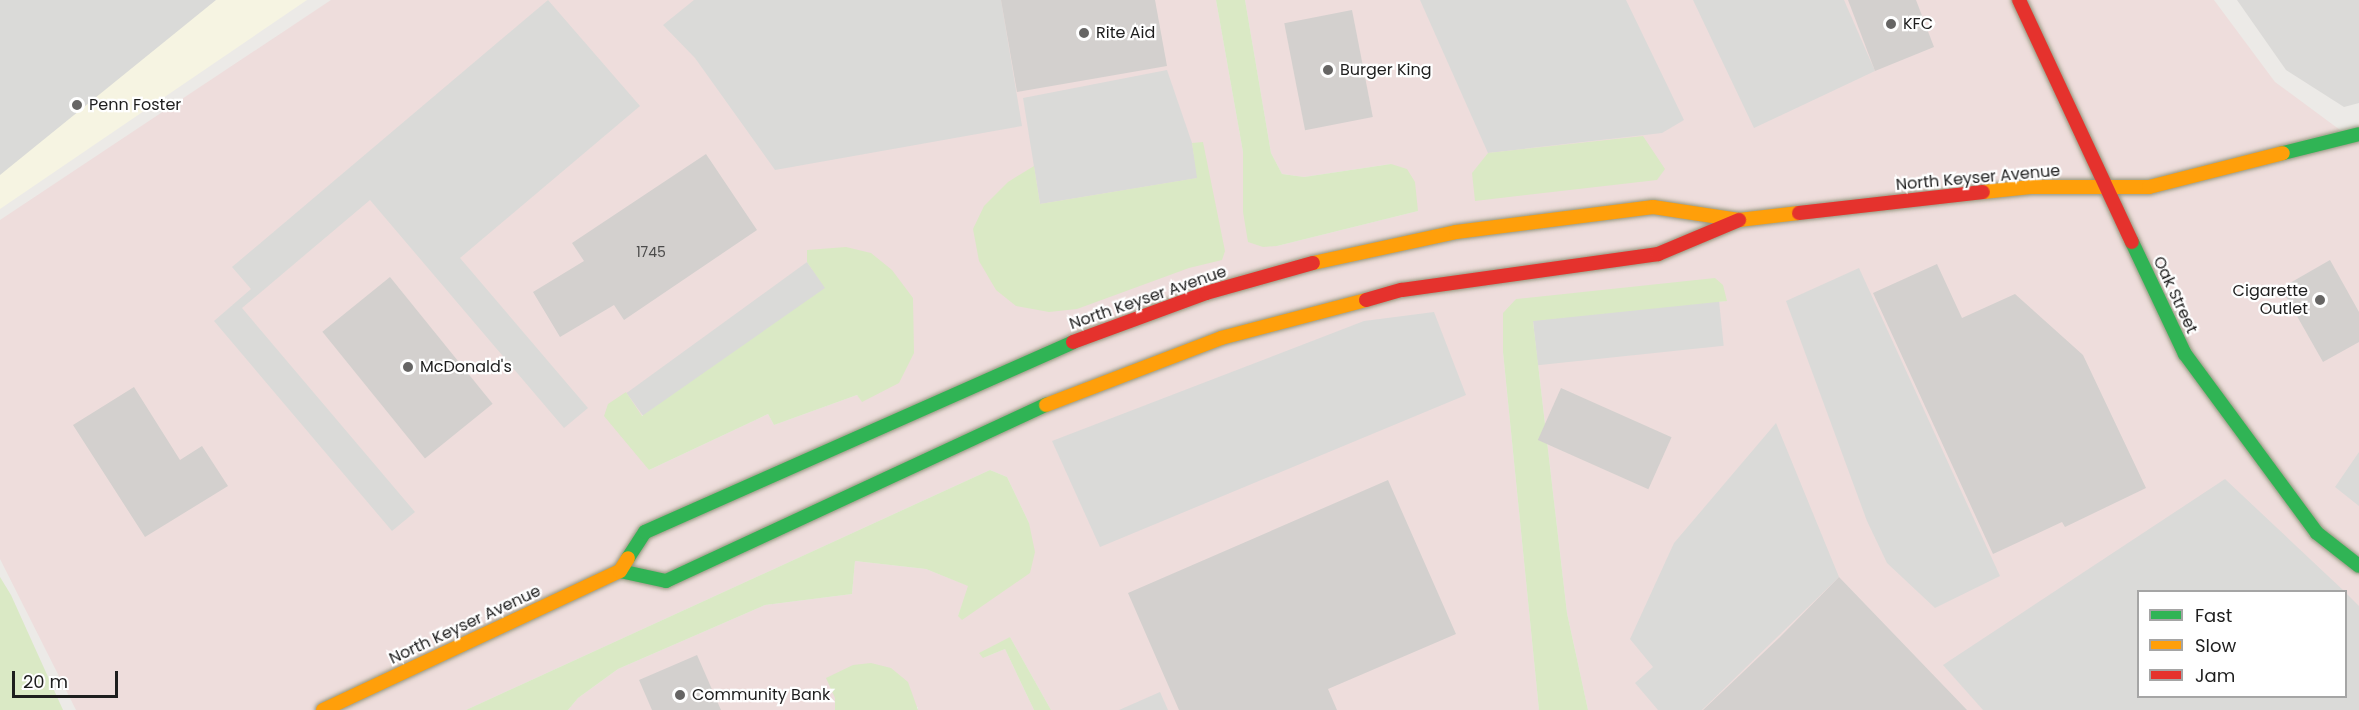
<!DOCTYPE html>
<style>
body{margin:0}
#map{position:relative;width:2359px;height:710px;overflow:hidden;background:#eceae7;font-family:Poppins,sans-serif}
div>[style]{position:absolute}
.residential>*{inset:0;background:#dbdad8}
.commercial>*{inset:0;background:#eedddc}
.education>*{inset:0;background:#f6f4e2}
.religious>*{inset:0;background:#dadad8;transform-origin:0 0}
.grass>*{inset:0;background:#dae9c5}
.building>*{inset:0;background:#d3d0ce;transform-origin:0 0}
.roads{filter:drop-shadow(0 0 2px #95967e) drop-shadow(0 0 2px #95967e)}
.fast>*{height:14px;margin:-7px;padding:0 7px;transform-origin:7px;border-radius:7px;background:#30b455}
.slow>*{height:14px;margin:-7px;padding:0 7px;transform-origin:7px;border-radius:7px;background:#ff9f0a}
.jam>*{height:14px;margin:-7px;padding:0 7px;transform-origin:7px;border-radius:7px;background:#e5322d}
.dots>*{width:16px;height:16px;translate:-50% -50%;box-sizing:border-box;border:3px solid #fff;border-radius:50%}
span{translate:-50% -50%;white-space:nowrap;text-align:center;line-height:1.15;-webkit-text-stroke:4.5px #fff;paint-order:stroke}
.number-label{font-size:14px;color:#4b4a4a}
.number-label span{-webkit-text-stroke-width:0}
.poi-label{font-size:16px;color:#1e1e1e}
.left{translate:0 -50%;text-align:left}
.right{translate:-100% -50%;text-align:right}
.street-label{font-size:16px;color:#1e1e1e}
.legend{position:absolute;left:2137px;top:590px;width:210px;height:108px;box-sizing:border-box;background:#fff;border:2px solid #a5a5a5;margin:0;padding:8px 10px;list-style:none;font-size:18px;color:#1e1e1e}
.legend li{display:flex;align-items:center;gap:12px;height:30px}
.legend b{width:30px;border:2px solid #a5a5a5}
.scale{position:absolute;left:12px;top:671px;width:106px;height:27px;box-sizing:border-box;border:3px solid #1e1e1e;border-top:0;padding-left:8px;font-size:18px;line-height:21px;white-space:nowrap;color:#1e1e1e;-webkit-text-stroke:4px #fff;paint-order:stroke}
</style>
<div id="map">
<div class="residential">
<div style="clip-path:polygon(2237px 0,2359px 0,2359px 103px,2344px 107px,2286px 70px)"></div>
</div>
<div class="commercial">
<div style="clip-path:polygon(evenodd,331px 0,1216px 0,1243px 152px,1243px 212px,1277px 246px,1418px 211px,1391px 164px,1304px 177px,1282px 174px,1271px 153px,1245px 0,2214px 0,2275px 82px,2359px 144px,2359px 710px,1588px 710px,1567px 613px,1533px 321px,1726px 301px,1516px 299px,1503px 352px,1539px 710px,1051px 710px,1010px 637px,983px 658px,1005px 649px,1034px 710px,918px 710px,918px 707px,835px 698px,835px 710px,568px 710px,578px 698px,618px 669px,765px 605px,852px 594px,855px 561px,926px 569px,969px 586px,958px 616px,1029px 523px,1007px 477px,990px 470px,466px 710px,76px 710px,0 559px,0 220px,331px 0,807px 262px,862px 401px,857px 395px,774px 425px,768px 414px,649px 470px,641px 416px,807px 262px,331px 0,2138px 592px,2346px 592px,2346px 696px,2138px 696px,2138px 592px)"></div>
</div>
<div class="education">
<div style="clip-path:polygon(0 0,307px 0,0 209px)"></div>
</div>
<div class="religious">
<div style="clip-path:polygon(0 0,216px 0,0 175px)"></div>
<div style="clip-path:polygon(548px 0,640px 106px,460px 258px,588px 408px,564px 428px,370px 200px,242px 308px,415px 512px,392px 531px,214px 321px,251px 289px,232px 267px)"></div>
<div style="clip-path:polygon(694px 0,1001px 0,1022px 126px,775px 170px,695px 58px,663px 25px)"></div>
<div style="clip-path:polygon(1420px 0,1626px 0,1684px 120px,1662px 133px,1488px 153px)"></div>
<div style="clip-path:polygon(1693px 0,1844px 0,1875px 71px,1754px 128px)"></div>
<div style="clip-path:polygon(1167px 70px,1192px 143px,1198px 178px,1040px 204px,1023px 98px)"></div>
<div style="left:807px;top:262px;width:32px;height:223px;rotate:54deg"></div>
<div style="clip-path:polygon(1859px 268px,2000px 576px,1935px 608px,1887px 563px,1867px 521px,1786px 301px)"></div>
<div style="left:1719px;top:301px;width:45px;height:187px;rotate:84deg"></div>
<div style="clip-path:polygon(1434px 312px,1466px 395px,1100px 547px,1052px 441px,1364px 321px)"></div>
<div style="clip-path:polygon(1776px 423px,1839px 577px,1702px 710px,1658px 710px,1635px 683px,1653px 667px,1630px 639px,1674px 543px)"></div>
<div style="clip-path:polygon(2359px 452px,2359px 506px,2335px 487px)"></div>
<div style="clip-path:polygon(2225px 479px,2344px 591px,2138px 592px,2138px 696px,2346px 696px,2346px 593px,2359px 606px,2359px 710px,1983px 710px,1943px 665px)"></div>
<div style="clip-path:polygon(1160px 692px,1168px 710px,1119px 710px)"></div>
</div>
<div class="grass">
<div style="clip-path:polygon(1216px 0,1245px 0,1271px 153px,1282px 174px,1304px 177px,1391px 164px,1407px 169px,1415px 182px,1418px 211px,1277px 246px,1263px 247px,1248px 242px,1243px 212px,1243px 152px)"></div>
<div style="clip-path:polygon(1643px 136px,1665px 169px,1657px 180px,1475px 201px,1472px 173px,1488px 153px)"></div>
<div style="clip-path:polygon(1203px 142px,1225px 251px,1222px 260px,1189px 268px,1077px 309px,1049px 312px,1016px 306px,996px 290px,979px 261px,973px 229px,984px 206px,1008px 182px,1034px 166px,1040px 204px,1197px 178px,1192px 143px)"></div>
<div style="clip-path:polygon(846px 247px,871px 253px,892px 270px,913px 298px,914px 353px,899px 383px,862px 402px,857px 395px,774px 425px,768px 414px,649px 470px,604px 416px,608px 404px,626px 392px,642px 416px,825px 288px,807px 262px,807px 250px)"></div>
<div style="clip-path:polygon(1715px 278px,1723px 285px,1727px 301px,1533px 321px,1567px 613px,1588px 710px,1539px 710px,1503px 352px,1503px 313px,1516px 299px)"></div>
<div style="clip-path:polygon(990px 470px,1007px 477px,1029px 523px,1035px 552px,1030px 573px,962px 620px,958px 616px,968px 586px,926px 569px,855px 561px,852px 594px,765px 605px,618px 669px,578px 698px,568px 710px,466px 710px)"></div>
<div style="clip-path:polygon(0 577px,11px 595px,63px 710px,0 710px)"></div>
<div style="clip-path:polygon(1010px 637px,1051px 710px,1034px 710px,1005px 649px,983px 658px,979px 653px)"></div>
<div style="clip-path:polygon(871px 663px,891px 668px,908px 682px,918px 710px,835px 710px,835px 698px,826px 678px,853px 665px)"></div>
</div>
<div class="building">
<div style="clip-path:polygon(1001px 0,1155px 0,1167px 66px,1017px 92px)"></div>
<div style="clip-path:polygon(1848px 0,1916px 0,1934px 47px,1875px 71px)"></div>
<div style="left:1352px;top:10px;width:109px;height:69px;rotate:79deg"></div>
<div style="clip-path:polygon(706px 154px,757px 230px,624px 320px,614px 305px,560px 337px,533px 292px,584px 261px,572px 243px)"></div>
<div style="clip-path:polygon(2330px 260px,2359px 312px,2359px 342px,2323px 362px,2281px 288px)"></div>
<div style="clip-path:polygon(1937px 264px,1962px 318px,2015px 294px,2083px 355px,2146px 488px,2065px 527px,2062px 522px,1993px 554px,1873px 293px)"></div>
<div style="left:390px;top:277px;width:163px;height:87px;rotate:51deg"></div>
<div style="clip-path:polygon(134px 387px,180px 460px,202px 446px,228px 486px,145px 537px,73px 425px)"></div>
<div style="left:1561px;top:388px;width:121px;height:57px;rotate:24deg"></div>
<div style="clip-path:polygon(1388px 480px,1456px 634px,1328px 689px,1337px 710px,1179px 710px,1128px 593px)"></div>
<div style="clip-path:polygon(1839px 577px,1967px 710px,1703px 710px,1780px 637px)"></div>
<div style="clip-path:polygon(697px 655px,721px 710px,652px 710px,639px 680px)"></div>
</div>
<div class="roads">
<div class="fast">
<div style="left:2283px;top:153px;width:78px;rotate:-14deg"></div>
<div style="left:2132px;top:242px;width:124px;rotate:64.7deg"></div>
<div style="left:2185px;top:354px;width:222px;rotate:53.6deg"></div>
<div style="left:2317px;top:533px;width:53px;rotate:38.2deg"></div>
<div style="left:628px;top:558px;width:31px;rotate:-57deg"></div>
<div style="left:645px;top:532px;width:468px;rotate:-23.9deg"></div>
<div style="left:620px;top:571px;width:47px;rotate:12.3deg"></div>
<div style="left:666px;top:581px;width:419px;rotate:-24.9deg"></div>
</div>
<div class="slow">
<div style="left:1983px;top:192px;width:48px;rotate:-5.9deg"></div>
<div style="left:2031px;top:187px;width:118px"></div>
<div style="left:2149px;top:187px;width:138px;rotate:-14.2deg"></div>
<div style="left:1313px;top:263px;width:146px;rotate:-12.2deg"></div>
<div style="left:1456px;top:232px;width:199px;rotate:-7.2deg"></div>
<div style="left:1653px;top:207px;width:87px;rotate:8.6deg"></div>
<div style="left:1739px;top:220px;width:60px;rotate:-6.7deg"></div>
<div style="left:1046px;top:405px;width:187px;rotate:-20.9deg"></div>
<div style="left:1221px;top:338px;width:150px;rotate:-14.7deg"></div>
<div style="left:323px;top:710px;width:328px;rotate:-25.1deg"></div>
<div style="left:620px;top:571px;width:15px;rotate:-58deg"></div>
</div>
<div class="jam">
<div style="left:2019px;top:0;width:267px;rotate:65deg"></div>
<div style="left:1799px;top:213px;width:185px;rotate:-6.5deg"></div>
<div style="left:1366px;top:300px;width:37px;rotate:-16deg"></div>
<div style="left:1402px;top:290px;width:259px;rotate:-8deg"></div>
<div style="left:1658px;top:254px;width:88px;rotate:-22.8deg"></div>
<div style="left:1073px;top:342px;width:142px;rotate:-20.2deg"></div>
<div style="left:1206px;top:293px;width:111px;rotate:-15.7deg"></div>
</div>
</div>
<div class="dots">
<div style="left:1891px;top:24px;background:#666564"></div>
<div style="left:1084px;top:33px;background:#666564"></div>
<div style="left:1328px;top:70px;background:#666564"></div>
<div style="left:77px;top:105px;background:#666564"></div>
<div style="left:2320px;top:300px;background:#666564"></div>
<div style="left:408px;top:367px;background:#666564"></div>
<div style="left:680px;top:695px;background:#666564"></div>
</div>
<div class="number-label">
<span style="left:651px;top:252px">1745</span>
</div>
<div class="poi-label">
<span class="left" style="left:1903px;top:24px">KFC</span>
<span class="left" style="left:1096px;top:33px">Rite Aid</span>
<span class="left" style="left:1340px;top:70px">Burger King</span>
<span class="left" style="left:89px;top:105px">Penn Foster</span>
<span class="right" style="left:2308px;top:300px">Cigarette<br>Outlet</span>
<span class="left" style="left:420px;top:367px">McDonald's</span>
<span class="left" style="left:692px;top:695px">Community Bank</span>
</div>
<div class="street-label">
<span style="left:1978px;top:178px;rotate:-5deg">North Keyser Avenue</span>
<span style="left:2175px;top:295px;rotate:65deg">Oak Street</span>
<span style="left:1148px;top:298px;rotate:-19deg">North Keyser Avenue</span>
<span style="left:465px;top:625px;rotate:-25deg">North Keyser Avenue</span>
</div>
<ul class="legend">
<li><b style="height:8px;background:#30b455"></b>Fast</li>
<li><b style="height:8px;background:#ff9f0a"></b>Slow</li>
<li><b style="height:8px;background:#e5322d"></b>Jam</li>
</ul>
<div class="scale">20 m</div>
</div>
